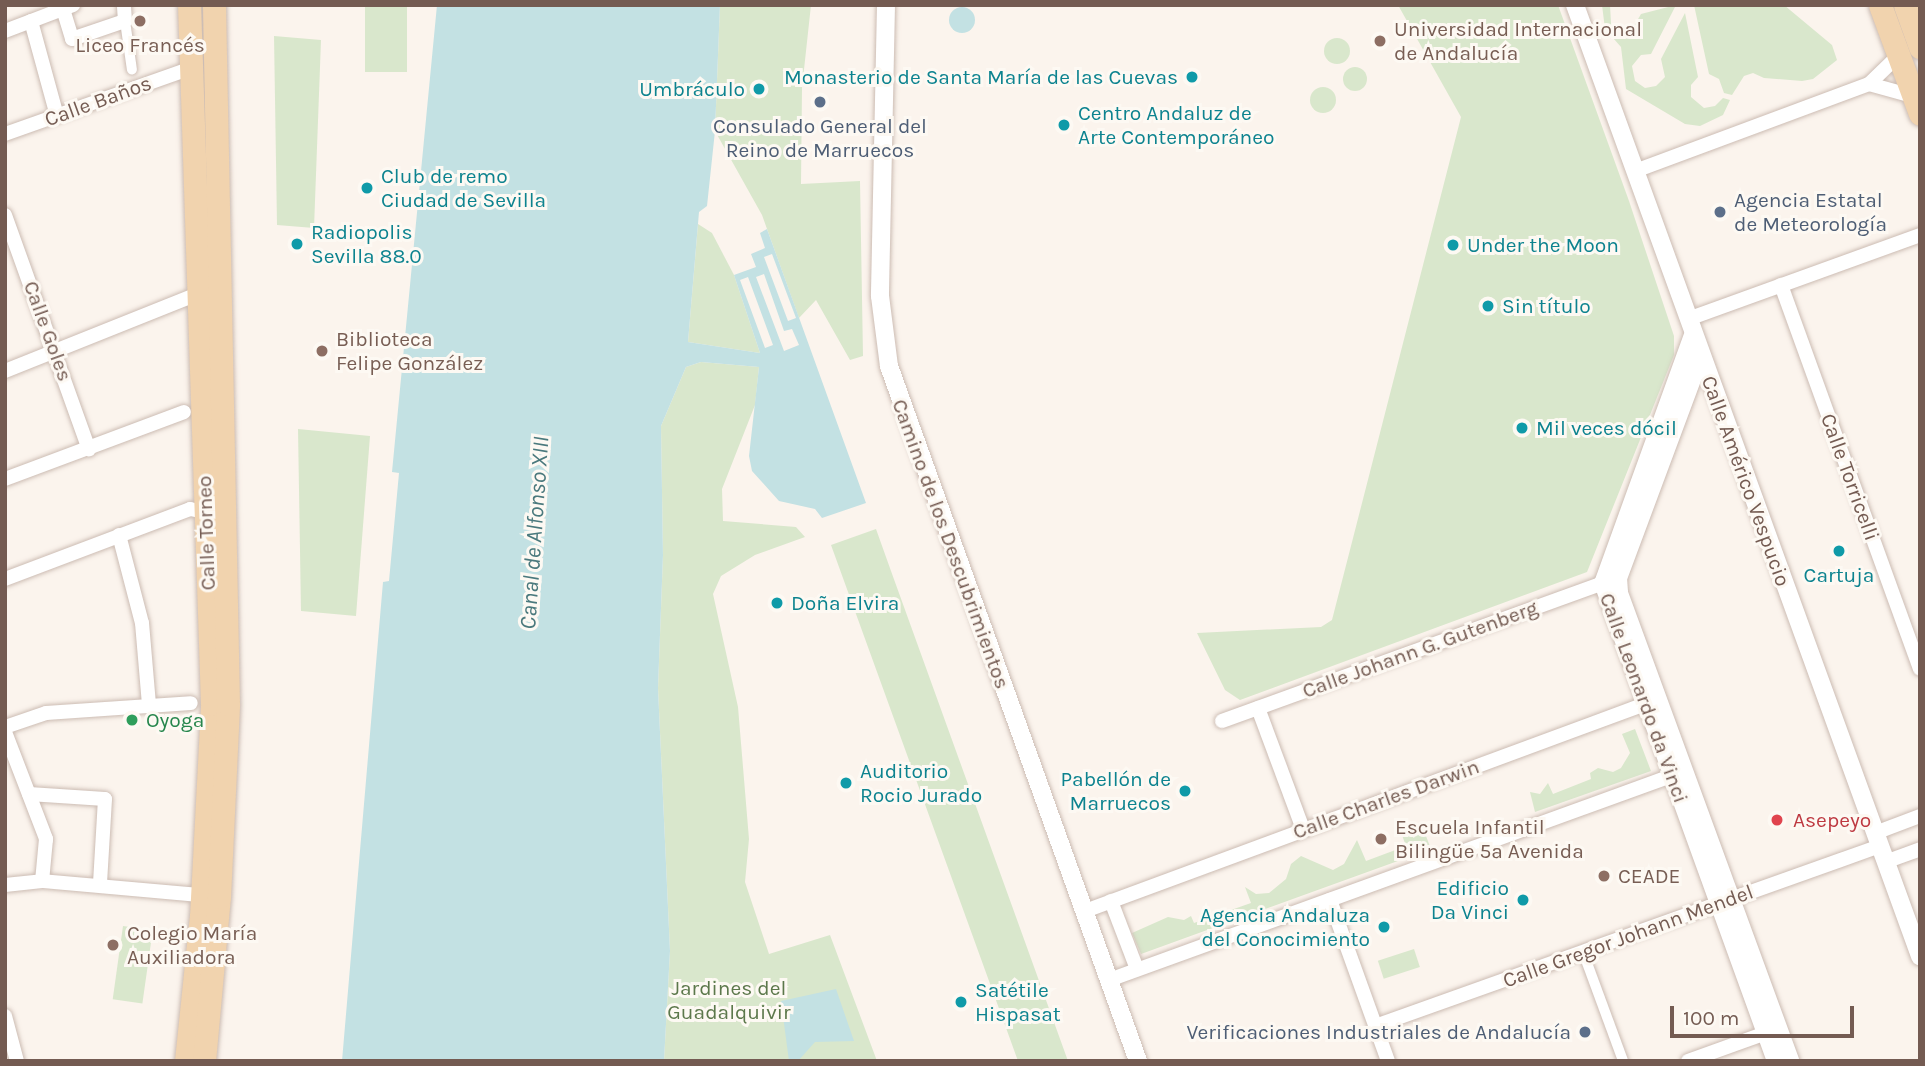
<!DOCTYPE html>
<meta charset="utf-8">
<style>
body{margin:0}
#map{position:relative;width:1925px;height:1066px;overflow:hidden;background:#fbf4ed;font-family:Karla,sans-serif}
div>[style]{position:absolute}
.green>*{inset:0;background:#d9e7cc;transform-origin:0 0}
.round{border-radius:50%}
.water>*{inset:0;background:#c3e1e3}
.roads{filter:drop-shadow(0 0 2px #ccbcb3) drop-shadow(0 0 2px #ccbcb3)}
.pedestrian>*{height:10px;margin:-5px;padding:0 5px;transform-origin:5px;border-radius:5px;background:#fff}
.minor>*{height:14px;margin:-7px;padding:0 7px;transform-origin:7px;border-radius:7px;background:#fff}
.tertiary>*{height:18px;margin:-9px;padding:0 9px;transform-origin:9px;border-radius:9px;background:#fff}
.primary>*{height:23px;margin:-11.5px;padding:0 11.5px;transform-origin:11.5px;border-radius:11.5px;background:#f1d3ae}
.dots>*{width:19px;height:19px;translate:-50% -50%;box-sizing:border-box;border:4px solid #fdf9f3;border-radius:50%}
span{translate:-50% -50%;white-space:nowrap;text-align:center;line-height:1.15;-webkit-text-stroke:6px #fdf9f3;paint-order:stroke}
.education-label{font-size:21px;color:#785e54}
.left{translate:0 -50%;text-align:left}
.culture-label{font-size:21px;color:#0d838f}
.right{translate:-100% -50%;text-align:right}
.street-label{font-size:21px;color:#745b52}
.service-label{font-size:21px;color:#4e5e75}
.leisure-label{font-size:21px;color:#27864d}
.health-label{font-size:21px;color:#be3a42}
.park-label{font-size:21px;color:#5c784b}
.water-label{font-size:23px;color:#4a797d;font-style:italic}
.frame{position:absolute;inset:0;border:7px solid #745b52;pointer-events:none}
.scale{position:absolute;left:1670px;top:1006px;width:184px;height:32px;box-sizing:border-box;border:4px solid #745b52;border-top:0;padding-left:9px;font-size:21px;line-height:24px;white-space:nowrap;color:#745b52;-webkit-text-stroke:5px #fdf9f3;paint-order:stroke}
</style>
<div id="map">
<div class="green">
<div style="left:365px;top:5px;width:42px;height:67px"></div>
<div style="clip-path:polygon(720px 5px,811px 5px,802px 88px,801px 184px,860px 181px,863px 356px,850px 360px,816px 300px,799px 318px,762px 215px,715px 131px)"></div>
<div style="clip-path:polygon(1398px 5px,1558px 5px,1629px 201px,1674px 336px,1674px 355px,1587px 572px,1240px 700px,1225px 690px,1197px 633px,1321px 627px,1332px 620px,1461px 117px)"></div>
<div style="clip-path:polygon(1602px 5px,1610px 5px,1611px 23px,1625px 30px,1634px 26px,1641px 14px,1676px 5px,1651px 54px,1641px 55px,1632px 66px,1635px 81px,1645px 88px,1656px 86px,1665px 77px,1661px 59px,1685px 13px,1698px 77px,1691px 85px,1691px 97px,1704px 108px,1715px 106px,1723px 98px,1730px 100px,1723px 115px,1700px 126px,1685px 124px,1626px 89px,1621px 47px,1605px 29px)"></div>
<div style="clip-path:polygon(1694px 5px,1784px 5px,1832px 45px,1837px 60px,1813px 79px,1802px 81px,1764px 78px,1753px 73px,1744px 76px,1732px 95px,1724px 93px,1719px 79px,1709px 74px)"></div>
<div style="clip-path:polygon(274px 36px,321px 40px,314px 228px,277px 225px)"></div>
<div class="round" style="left:1324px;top:38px;width:26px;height:26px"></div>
<div class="round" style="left:1343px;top:67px;width:24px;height:24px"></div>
<div class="round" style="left:1310px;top:87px;width:26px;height:26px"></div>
<div style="clip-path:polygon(698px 224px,712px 233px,734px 275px,760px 353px,688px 342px)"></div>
<div style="clip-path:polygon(701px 362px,759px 367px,755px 405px,722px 489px,723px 521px,796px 527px,805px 537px,755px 555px,721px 576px,713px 594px,738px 707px,749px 839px,745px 882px,769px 954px,830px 935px,877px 1061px,664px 1061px,670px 951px,658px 688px,663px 555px,661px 426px,686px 367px)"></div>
<div style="clip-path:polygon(298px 429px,370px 436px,356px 616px,301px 611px)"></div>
<div style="clip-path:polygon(876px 529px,891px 571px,1068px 1061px,1018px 1061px,831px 545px)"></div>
<div style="clip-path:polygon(1635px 729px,1651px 771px,1535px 812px,1530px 792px,1540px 794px,1548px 783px,1553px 794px,1591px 779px,1590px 773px,1598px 768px,1613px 772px,1621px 768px,1630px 753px,1622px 734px)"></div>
<div style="clip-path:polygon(1421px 823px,1431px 849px,1141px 954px,1132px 933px,1168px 917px,1184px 920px,1191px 916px,1194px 923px,1251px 903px,1245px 887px,1256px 894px,1269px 893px,1286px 879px,1291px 864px,1301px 856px,1333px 870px,1344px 864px,1357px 840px,1366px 861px,1406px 846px,1399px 827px,1414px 838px)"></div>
<div style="left:123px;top:926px;width:30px;height:74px;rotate:8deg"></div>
<div style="left:1414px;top:949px;width:19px;height:38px;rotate:72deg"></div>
</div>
<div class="water">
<div style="clip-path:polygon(evenodd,437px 5px,720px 5px,715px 131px,707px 206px,699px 212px,688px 342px,760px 353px,734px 275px,756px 267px,751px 254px,765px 248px,760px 233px,767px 229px,866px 503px,822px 518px,815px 509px,779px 501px,752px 471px,749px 456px,759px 367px,701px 362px,686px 367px,661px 426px,663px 555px,658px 688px,670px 951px,664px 1061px,342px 1061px,383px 582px,389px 581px,399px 473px,392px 472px,437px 5px,772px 254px,796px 318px,788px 321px,764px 257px,772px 254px,437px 5px,764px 274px,784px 331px,792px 329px,799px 345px,784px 351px,756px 277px,764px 274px,437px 5px,748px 277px,773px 345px,765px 348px,740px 280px,748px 277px)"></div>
<div class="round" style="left:949px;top:7px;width:26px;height:26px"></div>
<div style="clip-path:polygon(836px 989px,854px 1041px,815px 1042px,798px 1061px,789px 1061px,781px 1001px)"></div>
</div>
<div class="roads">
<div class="pedestrian">
<div style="left:125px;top:21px;width:49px;rotate:81.9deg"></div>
<div style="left:1583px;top:952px;width:116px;rotate:69.8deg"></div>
</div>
<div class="minor">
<div style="left:63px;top:9px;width:31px;rotate:73deg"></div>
<div style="left:72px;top:39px;width:56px;rotate:-18.8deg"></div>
<div style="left:125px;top:21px;width:16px;rotate:-94deg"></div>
<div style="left:31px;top:21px;width:98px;rotate:74.7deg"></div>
<div style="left:5px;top:31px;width:73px;rotate:-20.9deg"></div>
<div style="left:1869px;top:84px;width:46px;rotate:15.3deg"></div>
<div style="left:5px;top:134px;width:197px;rotate:-19.5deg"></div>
<div style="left:1635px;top:171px;width:250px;rotate:-20.4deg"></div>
<div style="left:1869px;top:84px;width:42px;rotate:-44deg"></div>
<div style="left:5px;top:215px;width:249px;rotate:70.3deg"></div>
<div style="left:1781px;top:285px;width:408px;rotate:70.1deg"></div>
<div style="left:1688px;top:319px;width:247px;rotate:-19.9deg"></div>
<div style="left:5px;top:371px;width:210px;rotate:-21.8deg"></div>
<div style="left:5px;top:479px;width:191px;rotate:-20.5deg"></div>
<div style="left:119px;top:535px;width:91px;rotate:75.4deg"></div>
<div style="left:142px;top:623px;width:82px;rotate:85.1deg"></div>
<div style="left:5px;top:579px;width:198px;rotate:-20.7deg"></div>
<div style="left:190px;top:509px;width:15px;rotate:11deg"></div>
<div style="left:1258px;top:708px;width:129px;rotate:69.6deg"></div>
<div style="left:1222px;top:721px;width:415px;rotate:-19.9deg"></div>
<div style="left:5px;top:727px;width:43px;rotate:-18.9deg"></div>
<div style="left:46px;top:713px;width:145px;rotate:-3.9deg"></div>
<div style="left:5px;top:732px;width:115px;rotate:69deg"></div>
<div style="left:46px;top:839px;width:42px;rotate:95.4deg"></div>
<div style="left:29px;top:794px;width:76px;rotate:3.8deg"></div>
<div style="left:105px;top:799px;width:85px;rotate:93.4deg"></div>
<div style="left:1875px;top:833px;width:48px;rotate:-20.7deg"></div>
<div style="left:1885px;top:862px;width:37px;rotate:-20deg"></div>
<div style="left:5px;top:885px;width:37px;rotate:-6deg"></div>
<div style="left:42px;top:881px;width:168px;rotate:5.1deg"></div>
<div style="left:1330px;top:900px;width:171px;rotate:70.2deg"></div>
<div style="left:1111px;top:901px;width:73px;rotate:69.1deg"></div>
<div style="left:1085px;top:911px;width:609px;rotate:-20.28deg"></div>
<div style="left:1109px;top:980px;width:610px;rotate:-19.95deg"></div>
<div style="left:5px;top:1016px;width:47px;rotate:75.1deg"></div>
<div style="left:1375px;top:1026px;width:536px;rotate:-19.62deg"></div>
<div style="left:1688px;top:1061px;width:91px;rotate:-19.8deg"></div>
</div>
<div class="tertiary">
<div style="left:886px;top:5px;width:291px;rotate:91.2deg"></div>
<div style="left:880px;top:296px;width:71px;rotate:82.7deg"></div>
<div style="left:889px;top:366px;width:738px;rotate:70.29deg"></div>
<div style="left:1575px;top:5px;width:1012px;rotate:70.06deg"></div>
<div style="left:1693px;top:335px;width:264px;rotate:109.9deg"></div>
<div style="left:1603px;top:583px;width:508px;rotate:70.1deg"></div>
<div style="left:1701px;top:355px;width:238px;rotate:110.4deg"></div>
<div style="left:1618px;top:578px;width:15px;rotate:86deg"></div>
<div style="left:1619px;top:593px;width:498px;rotate:69.9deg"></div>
</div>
<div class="primary">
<div style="left:1880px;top:5px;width:116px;rotate:69.8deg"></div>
<div style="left:1905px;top:5px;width:45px;rotate:70.3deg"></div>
<div style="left:186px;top:1061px;width:145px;rotate:-84.1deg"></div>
<div style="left:201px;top:917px;width:213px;rotate:-87deg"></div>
<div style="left:212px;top:704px;width:699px;rotate:-91.88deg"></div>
<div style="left:204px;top:1061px;width:165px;rotate:-84.8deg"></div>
<div style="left:219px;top:897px;width:193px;rotate:-87.3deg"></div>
<div style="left:228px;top:704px;width:699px;rotate:-91.15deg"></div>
</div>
</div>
<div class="dots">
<div style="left:140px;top:21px;background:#8d6e63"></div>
<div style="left:1380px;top:41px;background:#8d6e63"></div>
<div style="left:1192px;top:77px;background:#0f9aa8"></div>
<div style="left:759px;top:89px;background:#0f9aa8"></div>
<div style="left:820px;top:102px;background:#5c6f8a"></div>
<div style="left:1064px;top:125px;background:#0f9aa8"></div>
<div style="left:367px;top:188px;background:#0f9aa8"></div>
<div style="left:1720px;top:212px;background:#5c6f8a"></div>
<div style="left:297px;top:244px;background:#0f9aa8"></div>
<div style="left:1453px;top:245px;background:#0f9aa8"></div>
<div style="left:1488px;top:306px;background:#0f9aa8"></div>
<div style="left:322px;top:351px;background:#8d6e63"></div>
<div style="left:1522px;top:428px;background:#0f9aa8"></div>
<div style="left:1839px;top:551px;background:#0f9aa8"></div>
<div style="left:777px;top:603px;background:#0f9aa8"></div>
<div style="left:132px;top:720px;background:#2e9e5b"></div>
<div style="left:846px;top:783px;background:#0f9aa8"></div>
<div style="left:1185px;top:791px;background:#0f9aa8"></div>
<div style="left:1777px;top:820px;background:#e0444e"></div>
<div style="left:1381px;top:839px;background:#8d6e63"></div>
<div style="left:1604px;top:876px;background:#8d6e63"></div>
<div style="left:1523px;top:900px;background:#0f9aa8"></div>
<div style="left:1384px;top:927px;background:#0f9aa8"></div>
<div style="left:113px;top:945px;background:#8d6e63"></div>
<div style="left:961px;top:1002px;background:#0f9aa8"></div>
<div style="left:1585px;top:1032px;background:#5c6f8a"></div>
</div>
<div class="education-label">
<span class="left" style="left:1394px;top:41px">Universidad Internacional<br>de Andalucía</span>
<span style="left:140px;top:45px">Liceo Francés</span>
<span class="left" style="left:336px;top:351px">Biblioteca<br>Felipe González</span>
<span class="left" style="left:1395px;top:839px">Escuela Infantil<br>Bilingüe 5ª Avenida</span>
<span class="left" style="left:1618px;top:876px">CEADE</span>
<span class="left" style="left:127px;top:945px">Colegio María<br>Auxiliadora</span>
</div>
<div class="culture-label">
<span class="right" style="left:1178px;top:77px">Monasterio de Santa María de las Cuevas</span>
<span class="right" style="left:745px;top:89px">Umbráculo</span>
<span class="left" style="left:1078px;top:125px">Centro Andaluz de<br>Arte Contemporáneo</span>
<span class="left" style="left:381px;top:188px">Club de remo<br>Ciudad de Sevilla</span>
<span class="left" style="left:311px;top:244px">Radiopolis<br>Sevilla 88.0</span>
<span class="left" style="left:1467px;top:245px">Under the Moon</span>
<span class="left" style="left:1502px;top:306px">Sin título</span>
<span class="left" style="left:1536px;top:428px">Mil veces dócil</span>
<span style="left:1839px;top:575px">Cartuja</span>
<span class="left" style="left:791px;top:603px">Doña Elvira</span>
<span class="left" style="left:860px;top:783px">Auditorio<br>Rocio Jurado</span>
<span class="right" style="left:1171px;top:791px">Pabellón de<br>Marruecos</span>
<span class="right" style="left:1509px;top:900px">Edificio<br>Da Vinci</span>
<span class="right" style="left:1370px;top:927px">Agencia Andaluza<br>del Conocimiento</span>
<span class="left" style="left:975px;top:1002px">Satétile<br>Hispasat</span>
</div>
<div class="street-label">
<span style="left:98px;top:101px;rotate:-20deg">Calle Baños</span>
<span style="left:48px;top:331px;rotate:70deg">Calle Goles</span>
<span style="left:1850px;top:477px;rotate:70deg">Calle Torricelli</span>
<span style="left:1746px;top:481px;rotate:70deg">Calle Américo Vespucio</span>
<span style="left:206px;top:533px;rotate:-92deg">Calle Torneo</span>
<span style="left:951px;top:544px;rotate:70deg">Camino de los Descubrimientos</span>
<span style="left:1420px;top:649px;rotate:-20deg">Calle Johann G. Gutenberg</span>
<span style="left:1644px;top:698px;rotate:70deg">Calle Leonardo da Vinci</span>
<span style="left:1386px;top:799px;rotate:-20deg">Calle Charles Darwin</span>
<span style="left:1628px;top:936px;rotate:-20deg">Calle Gregor Johann Mendel</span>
</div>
<div class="service-label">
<span style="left:820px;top:138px">Consulado General del<br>Reino de Marruecos</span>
<span class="left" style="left:1734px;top:212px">Agencia Estatal<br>de Meteorología</span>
<span class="right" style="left:1571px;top:1032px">Verificaciones Industriales de Andalucía</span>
</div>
<div class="leisure-label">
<span class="left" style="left:146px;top:720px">Oyoga</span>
</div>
<div class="health-label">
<span class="left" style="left:1793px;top:820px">Asepeyo</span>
</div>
<div class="park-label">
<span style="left:729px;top:1000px">Jardines del<br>Guadalquivir</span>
</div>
<div class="water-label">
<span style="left:535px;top:533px;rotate:-86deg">Canal de Alfonso XIII</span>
</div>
<div class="frame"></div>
<div class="scale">100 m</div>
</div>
